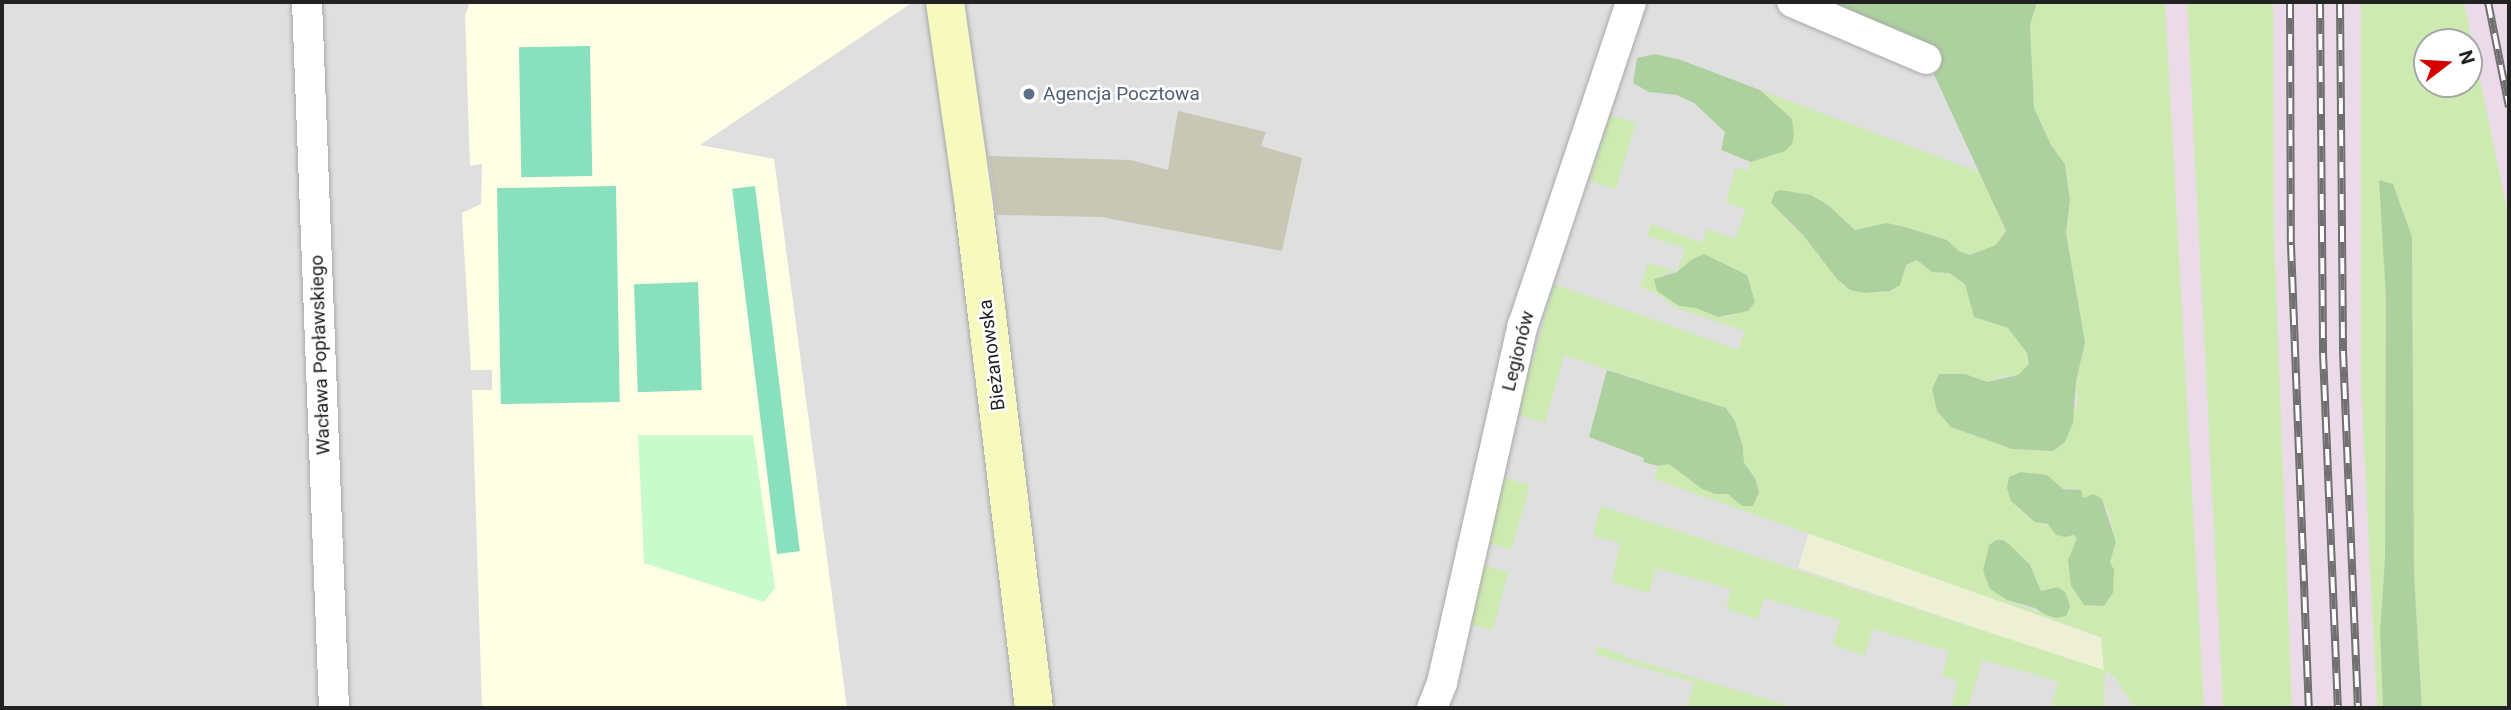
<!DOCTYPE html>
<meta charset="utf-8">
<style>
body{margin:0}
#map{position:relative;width:2511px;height:710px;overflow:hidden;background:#f2efe9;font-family:Roboto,sans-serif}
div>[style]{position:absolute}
.residential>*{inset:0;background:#e0dfdf}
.industrial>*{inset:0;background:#ebdbe8}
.education>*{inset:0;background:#ffffe5}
.construction>*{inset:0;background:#c7c7b4}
.farmland>*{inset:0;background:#eef0d5}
.grass>*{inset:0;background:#cdebb0;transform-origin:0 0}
.forest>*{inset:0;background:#add19e}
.park>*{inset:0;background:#c8facc}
.pitch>*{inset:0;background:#88e0be;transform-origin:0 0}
.roads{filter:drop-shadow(0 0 2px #a9a9a9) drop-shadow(0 0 2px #a9a9a9)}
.street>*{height:30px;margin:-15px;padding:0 15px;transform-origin:15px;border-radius:15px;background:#fff}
.secondary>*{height:38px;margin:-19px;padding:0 19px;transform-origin:19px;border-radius:19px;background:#f7fabf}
.rail>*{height:8px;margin-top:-4px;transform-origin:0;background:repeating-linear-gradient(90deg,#fff 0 16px,#707070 0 32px);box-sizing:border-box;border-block:2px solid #707070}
.dots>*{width:19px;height:19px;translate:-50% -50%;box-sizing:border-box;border:4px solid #fff;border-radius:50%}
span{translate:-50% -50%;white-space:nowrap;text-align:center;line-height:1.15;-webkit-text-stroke:5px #fff;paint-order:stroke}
.service-label{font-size:19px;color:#4e5e75}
.left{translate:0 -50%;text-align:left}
.street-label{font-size:19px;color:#222}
.frame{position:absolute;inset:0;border:4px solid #222;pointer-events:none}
.north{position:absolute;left:2413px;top:28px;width:70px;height:70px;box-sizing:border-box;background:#fff;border:2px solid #a7a7a7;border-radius:50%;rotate:73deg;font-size:19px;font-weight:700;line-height:28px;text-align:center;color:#222}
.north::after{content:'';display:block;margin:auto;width:24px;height:32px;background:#d40000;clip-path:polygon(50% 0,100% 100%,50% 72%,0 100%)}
</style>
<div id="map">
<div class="residential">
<div style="clip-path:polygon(2px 2px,1830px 2px,1919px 42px,2006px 232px,2090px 476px,2104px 671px,2115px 677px,2134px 708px,2px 708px)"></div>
</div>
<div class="industrial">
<div style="clip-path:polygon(evenodd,1830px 2px,2509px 2px,2509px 708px,2134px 708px,2115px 677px,2104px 671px,2090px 476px,2006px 232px,1919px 42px,1830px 2px,2427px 42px,2469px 42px,2469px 84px,2427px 84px,2427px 42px)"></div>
</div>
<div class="education">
<div style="clip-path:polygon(470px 2px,913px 2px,700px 145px,774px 159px,847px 708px,482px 708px,472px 390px,492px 390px,492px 370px,471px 370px,462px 213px,481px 204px,482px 164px,470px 166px,465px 16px)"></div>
</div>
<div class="construction">
<div style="clip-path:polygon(1178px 111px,1266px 132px,1261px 146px,1302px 158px,1282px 251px,1101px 217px,997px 215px,989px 156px,1131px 160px,1168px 170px)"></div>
</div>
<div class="farmland">
<div style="clip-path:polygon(1809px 532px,2102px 638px,2104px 671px,1798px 568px)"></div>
</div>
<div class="grass">
<div style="clip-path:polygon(evenodd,2037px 2px,2165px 2px,2204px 708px,2134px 708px,2115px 677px,2105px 671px,2104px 708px,2053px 708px,2051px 707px,2058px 681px,1982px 660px,1968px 708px,1951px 708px,1958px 681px,1942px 676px,1949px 651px,1873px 629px,1865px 656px,1833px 645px,1840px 620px,1764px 598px,1758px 619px,1726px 609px,1731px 589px,1656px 568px,1649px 593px,1612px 582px,1620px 543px,1593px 536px,1601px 506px,2104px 670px,2101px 637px,1654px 479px,1658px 466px,1669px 464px,1702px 489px,1715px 494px,1728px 494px,1733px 499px,1753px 506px,1759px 492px,1755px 478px,1744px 463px,1743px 448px,1735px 421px,1726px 408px,1564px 355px,1545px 423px,1518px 414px,1554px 284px,1738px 350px,1745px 331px,1674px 307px,1657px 293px,1640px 287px,1648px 263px,1674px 271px,1654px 279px,1679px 306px,1696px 308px,1718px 317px,1734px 316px,1691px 260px,1677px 272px,1685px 248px,1647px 236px,1651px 224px,1702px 243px,1707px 229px,1735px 239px,1746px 210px,1726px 202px,1736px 167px,1747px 171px,1751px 162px,1776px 154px,1792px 119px,1760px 90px,1979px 172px,2006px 232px,1996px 245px,1970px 255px,1959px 251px,1947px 240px,1905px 227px,1887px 223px,1855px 230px,1828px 205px,1785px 219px,1803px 235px,1837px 279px,1850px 290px,1879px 293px,1900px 285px,1906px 265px,1917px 260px,1932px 272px,1948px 273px,1965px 284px,1974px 317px,2008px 328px,2027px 353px,2029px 365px,2018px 375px,2002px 376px,1987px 382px,1965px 374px,1951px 427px,2012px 449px,2053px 451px,2077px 406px,2076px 382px,2085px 342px,2066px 233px,2070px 200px,2065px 164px,2051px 145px,2034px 109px,2030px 25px,2037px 2px,2057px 482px,2063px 489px,2074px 487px,2083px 499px,2102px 499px,2108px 512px,2116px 542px,2110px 562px,2108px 598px,2104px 606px,2070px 553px,2076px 548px,2077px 538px,2026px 516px,2017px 505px,2057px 482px,2037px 2px,2017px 552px,2030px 565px,2041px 591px,2052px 588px,2056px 618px,2007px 600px,1999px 592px,2017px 552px)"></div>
<div style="clip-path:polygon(2187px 2px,2273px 2px,2274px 236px,2292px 708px,2223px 708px)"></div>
<div style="clip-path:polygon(evenodd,2361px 2px,2464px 2px,2509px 219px,2509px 708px,2422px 708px,2414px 574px,2412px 237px,2380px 180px,2386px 298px,2385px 559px,2380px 631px,2383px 708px,2377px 708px,2361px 382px,2361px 2px,2427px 42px,2469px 42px,2469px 84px,2427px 84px,2427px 42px)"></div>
<div style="left:1610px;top:115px;width:27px;height:69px;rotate:17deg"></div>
<div style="left:1502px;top:477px;width:29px;height:67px;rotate:16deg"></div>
<div style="left:1482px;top:565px;width:27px;height:60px;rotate:15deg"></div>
<div style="clip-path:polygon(1597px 646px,1624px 655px,1624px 657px,1797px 708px,1687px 708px,1694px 682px,1596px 654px)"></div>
</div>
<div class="forest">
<div style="clip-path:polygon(1830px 2px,2037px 2px,2030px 25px,2034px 108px,2051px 145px,2065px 164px,2070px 200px,2066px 233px,2085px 342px,2076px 382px,2073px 423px,2065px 442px,2053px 451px,2012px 449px,1951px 427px,1937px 411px,1932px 389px,1939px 374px,1965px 374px,1987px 382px,2018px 375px,2029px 364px,2027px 353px,2008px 328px,1974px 317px,1965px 284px,1949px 273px,1932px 272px,1917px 260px,1906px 265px,1900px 285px,1890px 291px,1864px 293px,1850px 290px,1837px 279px,1803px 235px,1771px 203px,1775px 192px,1780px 190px,1811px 195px,1828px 205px,1855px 230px,1887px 223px,1905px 227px,1947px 240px,1959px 251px,1970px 255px,1996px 245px,2006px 231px,1919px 42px)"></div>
<div style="clip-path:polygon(1655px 54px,1681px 60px,1760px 90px,1792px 119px,1794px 134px,1792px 144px,1785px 151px,1751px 162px,1721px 150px,1725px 132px,1694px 103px,1677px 95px,1649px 92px,1633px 83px,1637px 58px)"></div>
<div style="clip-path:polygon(2379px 180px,2393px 184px,2412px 237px,2414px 574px,2422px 708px,2383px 708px,2380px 631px,2385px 559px,2386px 298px)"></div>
<div style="clip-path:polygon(1704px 254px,1747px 275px,1755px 302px,1748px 311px,1718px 317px,1696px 308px,1679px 306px,1657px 291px,1654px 279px,1677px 272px,1691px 260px)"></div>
<div style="clip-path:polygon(1607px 370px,1726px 408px,1735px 421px,1743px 448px,1744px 463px,1755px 478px,1759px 492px,1753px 506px,1742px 506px,1728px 494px,1715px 494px,1702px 489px,1669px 464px,1658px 466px,1643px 462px,1644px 458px,1589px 437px)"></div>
<div style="clip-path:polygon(2021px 472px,2047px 475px,2063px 489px,2081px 490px,2083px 498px,2094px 494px,2102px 499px,2116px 542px,2110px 562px,2114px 570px,2113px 593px,2104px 606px,2084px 605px,2071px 586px,2068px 560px,2077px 538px,2073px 535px,2065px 537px,2056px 535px,2048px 524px,2035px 522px,2011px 501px,2007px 488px,2009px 477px)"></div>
<div style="clip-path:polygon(1996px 540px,2003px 540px,2010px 545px,2030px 565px,2041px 591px,2058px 587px,2066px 593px,2070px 607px,2066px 616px,2056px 618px,2046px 615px,2035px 608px,2007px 600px,1990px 589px,1983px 571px,1989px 545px)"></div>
</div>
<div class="park">
<div style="clip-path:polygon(638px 435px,753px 435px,775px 588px,764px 602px,644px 563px)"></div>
</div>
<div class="pitch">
<div style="left:590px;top:46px;width:130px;height:71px;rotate:89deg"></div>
<div style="left:616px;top:186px;width:216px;height:119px;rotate:89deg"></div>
<div style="left:755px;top:186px;width:368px;height:23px;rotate:83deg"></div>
<div style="left:698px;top:282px;width:108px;height:64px;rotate:88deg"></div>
</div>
<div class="roads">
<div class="street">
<div style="left:307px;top:2px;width:707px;rotate:87.81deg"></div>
<div style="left:1792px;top:2px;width:146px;rotate:23deg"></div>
<div style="left:1432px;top:708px;width:27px;rotate:-68deg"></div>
<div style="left:1442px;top:683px;width:367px;rotate:-77.3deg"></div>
<div style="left:1523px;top:325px;width:341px;rotate:-71.5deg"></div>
</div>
<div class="secondary">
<div style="left:945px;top:2px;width:207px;rotate:81.9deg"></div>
<div style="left:974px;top:207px;width:505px;rotate:83.17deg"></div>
</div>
</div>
<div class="rail">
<div style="left:2290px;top:2px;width:243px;rotate:89.8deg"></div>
<div style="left:2291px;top:245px;width:463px;rotate:87.8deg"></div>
<div style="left:2320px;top:2px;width:351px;rotate:89.5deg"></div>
<div style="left:2323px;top:353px;width:355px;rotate:87.6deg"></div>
<div style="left:2340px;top:2px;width:349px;rotate:89.5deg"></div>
<div style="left:2343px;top:351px;width:357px;rotate:87.6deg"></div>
<div style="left:2488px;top:2px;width:107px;rotate:78.7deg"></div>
</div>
<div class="dots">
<div style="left:1029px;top:94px;background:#5c6f8a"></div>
</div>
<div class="service-label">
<span class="left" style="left:1043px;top:94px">Agencja Pocztowa</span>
</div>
<div class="street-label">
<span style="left:1518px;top:351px;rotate:-76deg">Legionów</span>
<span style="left:320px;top:355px;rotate:-92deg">Wacława Popławskiego</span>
<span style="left:992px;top:355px;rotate:-97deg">Bieżanowska</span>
</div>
<div class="frame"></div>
<div class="north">N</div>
</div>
